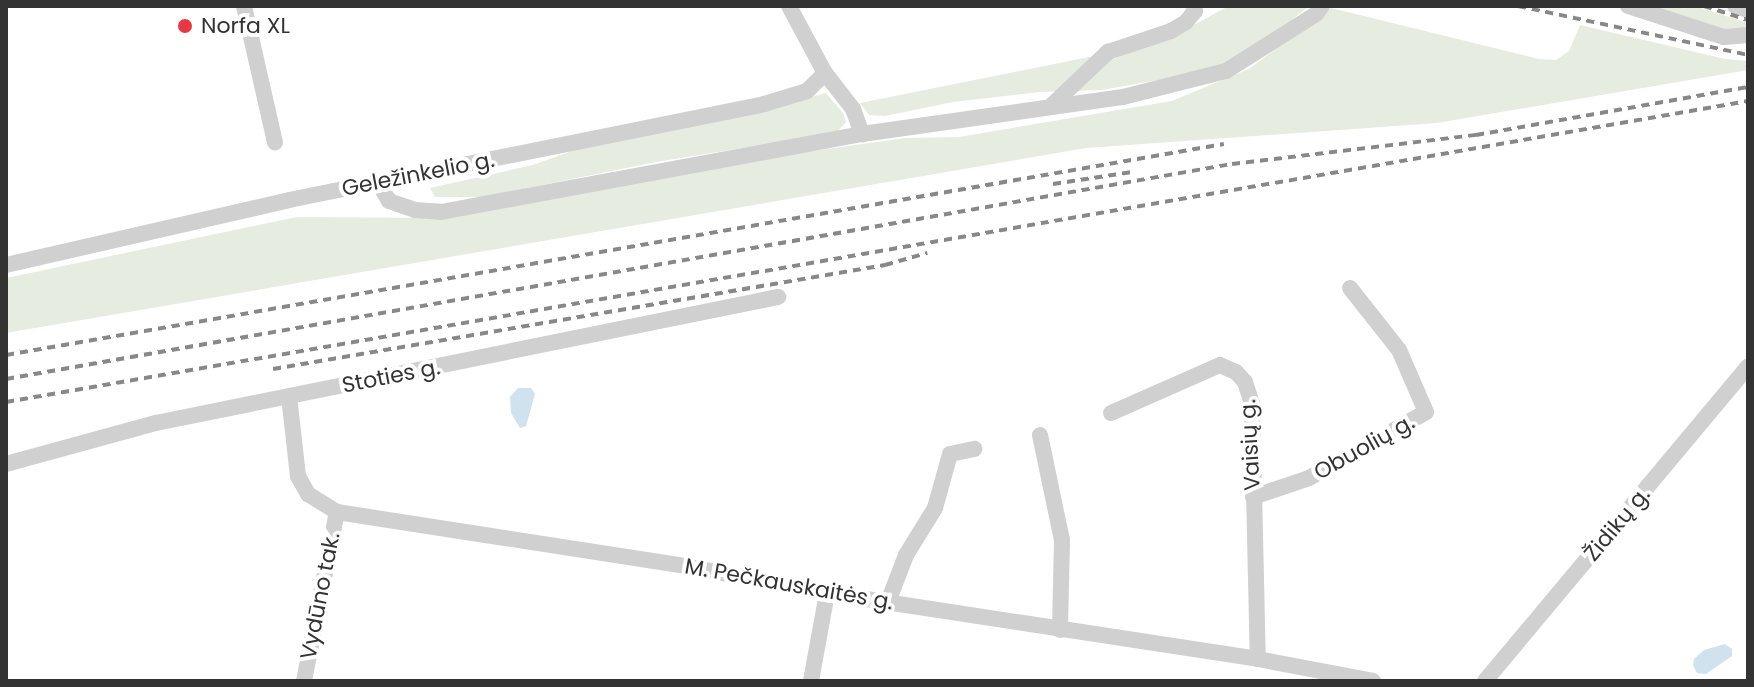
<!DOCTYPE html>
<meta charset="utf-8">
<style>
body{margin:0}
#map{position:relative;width:1754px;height:687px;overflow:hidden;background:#fff;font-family:Poppins,sans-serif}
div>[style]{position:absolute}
.green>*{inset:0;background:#e6ecdf}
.water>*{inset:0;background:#cfe2ee}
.street>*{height:16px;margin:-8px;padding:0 8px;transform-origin:8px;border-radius:8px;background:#d0d0d0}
.rail>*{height:4px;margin-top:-2px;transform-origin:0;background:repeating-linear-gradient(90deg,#888 0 8px,transparent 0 14px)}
.dots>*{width:22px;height:22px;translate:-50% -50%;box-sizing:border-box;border:4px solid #fff;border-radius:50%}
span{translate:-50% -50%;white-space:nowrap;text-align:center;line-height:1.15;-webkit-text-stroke:8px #fff;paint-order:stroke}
.poi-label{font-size:22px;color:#333}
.left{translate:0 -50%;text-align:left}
.street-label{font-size:22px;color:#333}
.frame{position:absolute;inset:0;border:8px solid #333;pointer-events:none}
</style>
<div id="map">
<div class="green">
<div style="clip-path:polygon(1229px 6px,1309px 6px,1263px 43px,1233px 61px,1197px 73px,1102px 90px,1040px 92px,953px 102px,885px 116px,869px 115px,860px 103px,1089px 57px,1114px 59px,1186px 29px)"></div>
<div style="clip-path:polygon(1644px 6px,1695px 6px,1748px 23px,1748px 28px,1721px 29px)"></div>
<div style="clip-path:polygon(1331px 8px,1539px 59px,1556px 60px,1569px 51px,1580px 25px,1725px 59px,1748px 61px,1748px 70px,1437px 123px,1086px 148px,6px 333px,6px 278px,297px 217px,440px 218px,784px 155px,905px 138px,959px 137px,1172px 101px,1249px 69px)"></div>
<div style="clip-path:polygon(826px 93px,843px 113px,846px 122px,836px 133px,656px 162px,483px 197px,435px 197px,430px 188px,533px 165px,583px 147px,760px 111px)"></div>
</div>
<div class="water">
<div style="clip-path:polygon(518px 388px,531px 388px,535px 394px,526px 426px,520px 428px,511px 413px,510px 397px)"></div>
<div style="clip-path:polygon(1725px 644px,1732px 649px,1732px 656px,1706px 674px,1697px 673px,1693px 665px,1694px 659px,1704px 650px)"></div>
</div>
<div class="street">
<div style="left:244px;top:6px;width:140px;rotate:77.2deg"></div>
<div style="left:789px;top:6px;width:76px;rotate:61.8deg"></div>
<div style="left:825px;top:73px;width:46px;rotate:52.1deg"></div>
<div style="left:853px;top:109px;width:27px;rotate:70deg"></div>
<div style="left:862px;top:134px;width:264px;rotate:-8.1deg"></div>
<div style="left:1123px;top:97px;width:106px;rotate:-14.2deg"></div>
<div style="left:1226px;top:71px;width:107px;rotate:-32.3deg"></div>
<div style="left:1316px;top:14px;width:10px;rotate:-53deg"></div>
<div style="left:1628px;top:6px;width:101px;rotate:17.9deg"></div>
<div style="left:1724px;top:37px;width:24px;rotate:-5deg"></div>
<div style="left:1735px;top:6px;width:14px;rotate:17deg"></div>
<div style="left:1051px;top:106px;width:79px;rotate:-43.5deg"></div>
<div style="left:1108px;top:52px;width:66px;rotate:-18.4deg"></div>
<div style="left:1171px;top:31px;width:17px;rotate:-31deg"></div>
<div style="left:1186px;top:22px;width:14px;rotate:-51deg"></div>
<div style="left:1195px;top:11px;width:5px;rotate:-101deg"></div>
<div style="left:378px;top:182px;width:22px;rotate:60deg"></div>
<div style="left:389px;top:201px;width:28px;rotate:19deg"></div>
<div style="left:415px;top:210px;width:26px;rotate:4deg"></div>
<div style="left:441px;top:212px;width:428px;rotate:-10.5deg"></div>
<div style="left:6px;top:265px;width:290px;rotate:-12.9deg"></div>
<div style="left:289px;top:200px;width:485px;rotate:-11.4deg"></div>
<div style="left:764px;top:104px;width:45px;rotate:-16.8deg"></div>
<div style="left:807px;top:91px;width:25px;rotate:-45deg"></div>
<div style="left:289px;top:396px;width:81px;rotate:83.6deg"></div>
<div style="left:298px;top:476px;width:21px;rotate:61deg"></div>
<div style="left:308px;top:494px;width:34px;rotate:32deg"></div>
<div style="left:337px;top:512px;width:352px;rotate:8.8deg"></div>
<div style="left:685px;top:566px;width:145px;rotate:10.8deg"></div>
<div style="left:827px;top:593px;width:436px;rotate:8.7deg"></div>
<div style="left:1258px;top:659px;width:117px;rotate:10.8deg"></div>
<div style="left:1111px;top:413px;width:119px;rotate:-23.8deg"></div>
<div style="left:1220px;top:365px;width:17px;rotate:24deg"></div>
<div style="left:1236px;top:372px;width:13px;rotate:48deg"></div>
<div style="left:1245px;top:382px;width:22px;rotate:72deg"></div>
<div style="left:1252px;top:403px;width:256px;rotate:88.7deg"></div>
<div style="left:1040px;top:435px;width:107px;rotate:78.2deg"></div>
<div style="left:1062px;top:540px;width:90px;rotate:91.3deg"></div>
<div style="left:6px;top:464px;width:156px;rotate:-15.3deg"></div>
<div style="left:156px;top:423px;width:635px;rotate:-11.45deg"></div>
<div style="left:1253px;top:497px;width:59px;rotate:-18.7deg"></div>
<div style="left:1309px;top:478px;width:134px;rotate:-29.4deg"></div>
<div style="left:1426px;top:412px;width:68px;rotate:-113.5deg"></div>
<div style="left:1399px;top:350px;width:79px;rotate:-128.3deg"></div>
<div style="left:888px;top:602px;width:50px;rotate:-69deg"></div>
<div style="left:906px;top:555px;width:55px;rotate:-58.3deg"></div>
<div style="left:935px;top:508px;width:56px;rotate:-74.5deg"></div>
<div style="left:950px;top:454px;width:25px;rotate:-12deg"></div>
<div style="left:304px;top:681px;width:172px;rotate:-79deg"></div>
<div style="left:811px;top:681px;width:89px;rotate:-79.7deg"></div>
<div style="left:1485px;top:681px;width:410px;rotate:-50.1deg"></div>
</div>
<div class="rail">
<div style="left:1518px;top:6px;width:235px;rotate:12deg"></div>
<div style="left:1704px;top:6px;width:46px;rotate:17.7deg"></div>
<div style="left:1053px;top:184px;width:80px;rotate:-8.6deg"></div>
<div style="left:6px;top:355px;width:1236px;rotate:-9.83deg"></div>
<div style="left:273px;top:369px;width:621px;rotate:-9.64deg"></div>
<div style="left:885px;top:265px;width:44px;rotate:-15.9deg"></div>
<div style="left:6px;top:379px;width:1245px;rotate:-9.95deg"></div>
<div style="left:1232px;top:164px;width:246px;rotate:-6.8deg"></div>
<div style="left:1476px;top:135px;width:276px;rotate:-10deg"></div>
<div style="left:6px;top:402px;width:1768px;rotate:-9.8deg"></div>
</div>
<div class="dots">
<div style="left:185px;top:26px;background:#e63946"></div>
</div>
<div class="poi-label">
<span class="left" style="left:201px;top:26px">Norfa XL</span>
</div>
<div class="street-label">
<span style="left:418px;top:174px;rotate:-11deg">Geležinkelio g.</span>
<span style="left:391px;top:376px;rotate:-11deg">Stoties g.</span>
<span style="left:1250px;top:445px;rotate:-93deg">Vaisių g.</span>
<span style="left:1364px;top:447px;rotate:-29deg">Obuolių g.</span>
<span style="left:1617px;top:524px;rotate:-50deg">Židikų g.</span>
<span style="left:789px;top:584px;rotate:10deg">M. Pečkauskaitės g.</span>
<span style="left:320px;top:596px;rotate:-79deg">Vydūno tak.</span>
</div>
<div class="frame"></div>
</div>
